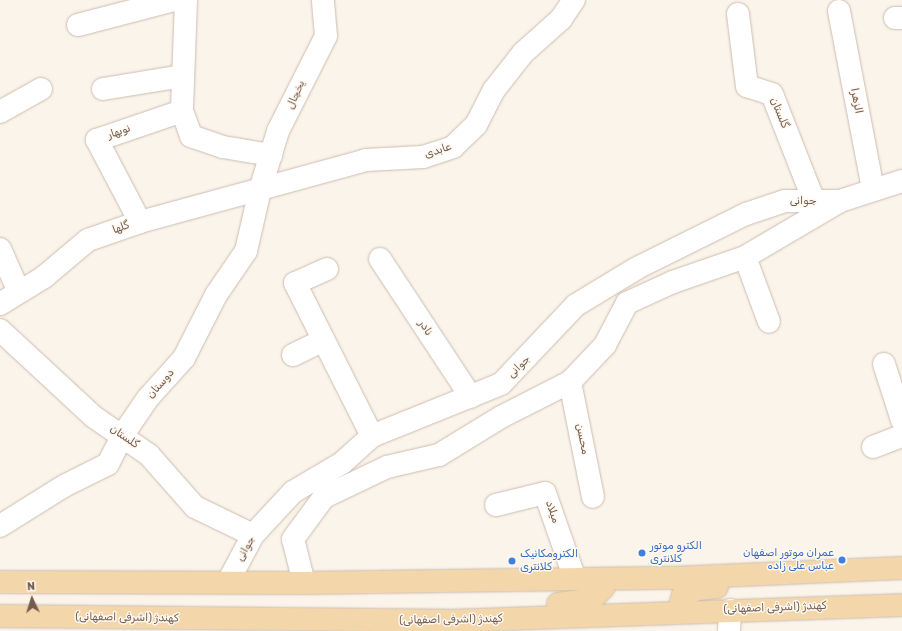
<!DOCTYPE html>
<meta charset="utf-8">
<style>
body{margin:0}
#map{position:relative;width:902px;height:631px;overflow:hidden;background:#fbf4ea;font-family:Rubik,Vazirmatn,sans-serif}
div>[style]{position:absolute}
.roads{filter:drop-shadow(0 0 1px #ccbcb0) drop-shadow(0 0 1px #ccbcb0)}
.minor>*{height:22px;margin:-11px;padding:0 11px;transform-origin:11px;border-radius:11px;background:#fff}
.tertiary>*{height:22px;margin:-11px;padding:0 11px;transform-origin:11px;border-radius:11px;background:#fff}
.primary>*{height:22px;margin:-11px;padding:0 11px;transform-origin:11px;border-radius:11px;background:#f3d6a9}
.dots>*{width:11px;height:11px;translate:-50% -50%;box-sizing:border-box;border:2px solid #fef8f0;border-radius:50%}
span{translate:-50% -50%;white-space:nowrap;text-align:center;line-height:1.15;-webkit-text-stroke:3px #fef8f0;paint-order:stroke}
.street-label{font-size:11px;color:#735c4f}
.shop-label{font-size:11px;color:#366cbe}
.left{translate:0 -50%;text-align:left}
.right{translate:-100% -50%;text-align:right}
.north{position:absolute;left:12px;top:579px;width:40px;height:40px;-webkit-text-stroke:3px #fef8f0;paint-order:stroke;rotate:356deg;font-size:11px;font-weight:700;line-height:16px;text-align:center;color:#735c4f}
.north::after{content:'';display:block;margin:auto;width:14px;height:18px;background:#735c4f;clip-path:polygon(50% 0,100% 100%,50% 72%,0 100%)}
</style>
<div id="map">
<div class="roads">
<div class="minor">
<div style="left:186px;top:0;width:111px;rotate:92.1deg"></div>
<div style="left:182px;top:111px;width:27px;rotate:70deg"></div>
<div style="left:191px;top:136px;width:34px;rotate:19deg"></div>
<div style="left:223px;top:147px;width:49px;rotate:9.5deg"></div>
<div style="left:839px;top:11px;width:182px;rotate:79.2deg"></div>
<div style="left:738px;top:14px;width:73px;rotate:82.9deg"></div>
<div style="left:747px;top:86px;width:26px;rotate:18deg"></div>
<div style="left:772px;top:94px;width:115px;rotate:68.6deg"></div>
<div style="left:895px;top:18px;width:7px"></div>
<div style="left:78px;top:25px;width:99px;rotate:-14.6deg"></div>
<div style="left:103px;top:89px;width:80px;rotate:-9.3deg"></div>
<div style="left:0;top:112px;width:47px;rotate:-29.3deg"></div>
<div style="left:140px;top:222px;width:93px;rotate:-117.7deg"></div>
<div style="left:97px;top:140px;width:90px;rotate:-18.8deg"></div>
<div style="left:0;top:249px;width:47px;rotate:66.2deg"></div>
<div style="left:745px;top:257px;width:69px;rotate:69.7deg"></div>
<div style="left:380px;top:259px;width:165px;rotate:56.6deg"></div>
<div style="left:327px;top:269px;width:35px;rotate:156deg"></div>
<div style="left:295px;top:283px;width:171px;rotate:63.3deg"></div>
<div style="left:0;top:304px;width:52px;rotate:-31.5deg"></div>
<div style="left:44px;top:277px;width:57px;rotate:-40.1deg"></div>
<div style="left:88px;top:240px;width:55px;rotate:-19.1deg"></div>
<div style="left:140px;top:222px;width:234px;rotate:-15.3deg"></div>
<div style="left:366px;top:160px;width:57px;rotate:-3deg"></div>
<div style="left:423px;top:157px;width:32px;rotate:-18deg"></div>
<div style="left:453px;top:147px;width:32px;rotate:-44deg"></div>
<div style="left:476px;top:125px;width:39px;rotate:-63deg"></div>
<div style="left:494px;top:90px;width:47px;rotate:-51.9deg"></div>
<div style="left:523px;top:53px;width:51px;rotate:-41.8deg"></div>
<div style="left:561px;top:19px;width:23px;rotate:-56deg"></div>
<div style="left:0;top:330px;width:128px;rotate:42.8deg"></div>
<div style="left:94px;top:417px;width:67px;rotate:34.6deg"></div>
<div style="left:149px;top:455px;width:69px;rotate:48.5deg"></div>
<div style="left:195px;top:507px;width:64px;rotate:25.8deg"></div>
<div style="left:293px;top:355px;width:34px;rotate:-26deg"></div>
<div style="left:884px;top:364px;width:59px;rotate:72.2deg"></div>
<div style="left:570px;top:382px;width:117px;rotate:78.7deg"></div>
<div style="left:873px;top:447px;width:31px;rotate:-21deg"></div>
<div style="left:496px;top:505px;width:50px;rotate:-13.8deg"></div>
<div style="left:545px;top:493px;width:91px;rotate:70.8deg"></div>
<div style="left:0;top:526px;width:75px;rotate:-32deg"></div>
<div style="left:64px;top:486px;width:49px;rotate:-26.6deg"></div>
<div style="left:108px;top:464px;width:31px;rotate:-63deg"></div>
<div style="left:122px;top:436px;width:46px;rotate:-55.6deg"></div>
<div style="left:148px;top:398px;width:54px;rotate:-48deg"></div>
<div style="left:184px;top:358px;width:71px;rotate:-63.1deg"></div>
<div style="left:216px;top:295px;width:53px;rotate:-55.7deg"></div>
<div style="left:246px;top:251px;width:63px;rotate:-77.1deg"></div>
<div style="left:260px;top:190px;width:62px;rotate:-73deg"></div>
<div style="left:278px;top:131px;width:106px;rotate:-63.2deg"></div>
<div style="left:326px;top:36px;width:36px;rotate:-95deg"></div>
<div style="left:228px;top:582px;width:53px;rotate:-62deg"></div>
<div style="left:253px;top:535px;width:59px;rotate:-47.1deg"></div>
<div style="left:293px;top:492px;width:57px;rotate:-30.6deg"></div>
<div style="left:342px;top:463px;width:40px;rotate:-42deg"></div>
<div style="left:372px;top:436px;width:139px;rotate:-22deg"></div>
<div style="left:501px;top:384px;width:109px;rotate:-46.5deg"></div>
<div style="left:576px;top:305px;width:71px;rotate:-31.2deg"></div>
<div style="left:637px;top:268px;width:122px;rotate:-26.4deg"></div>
<div style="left:746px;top:214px;width:41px;rotate:-18.4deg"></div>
<div style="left:785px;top:201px;width:55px"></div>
<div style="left:729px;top:631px;width:21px;rotate:-87deg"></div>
</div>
<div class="tertiary">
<div style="left:304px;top:583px;width:45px;rotate:-104deg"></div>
<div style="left:293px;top:539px;width:52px;rotate:-53.6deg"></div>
<div style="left:324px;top:497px;width:70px;rotate:-25.5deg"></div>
<div style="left:387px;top:467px;width:53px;rotate:-13deg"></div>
<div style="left:439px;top:455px;width:73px;rotate:-31.5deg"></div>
<div style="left:501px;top:417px;width:77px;rotate:-26.9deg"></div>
<div style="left:570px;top:382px;width:51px;rotate:-46.6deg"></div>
<div style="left:605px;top:345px;width:47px;rotate:-62.4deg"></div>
<div style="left:627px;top:303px;width:51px;rotate:-24.5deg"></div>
<div style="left:673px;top:282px;width:76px;rotate:-19.1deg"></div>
<div style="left:745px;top:257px;width:110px;rotate:-30.5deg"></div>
<div style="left:840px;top:201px;width:65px;rotate:-17.9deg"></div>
</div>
<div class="primary">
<div style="left:0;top:582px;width:304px;rotate:0.2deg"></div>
<div style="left:304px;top:583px;width:368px;rotate:-0.8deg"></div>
<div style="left:672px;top:578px;width:230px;rotate:-2.5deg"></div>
<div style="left:558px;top:604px;width:34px;rotate:-8deg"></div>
<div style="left:592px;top:599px;width:16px;rotate:-45deg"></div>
<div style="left:603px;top:588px;width:9px;rotate:-108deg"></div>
<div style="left:691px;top:611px;width:13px;rotate:-141deg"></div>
<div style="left:681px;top:603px;width:8px;rotate:-76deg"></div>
<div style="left:683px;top:595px;width:16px;rotate:-22deg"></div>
<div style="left:698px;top:589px;width:19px;rotate:-6deg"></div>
<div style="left:0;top:616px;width:447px;rotate:0.6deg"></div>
<div style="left:447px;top:621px;width:455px;rotate:-2deg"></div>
</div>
</div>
<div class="dots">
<div style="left:642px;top:553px;background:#3f7fe0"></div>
<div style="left:842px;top:560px;background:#3f7fe0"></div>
<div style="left:512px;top:561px;background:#3f7fe0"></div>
</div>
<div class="street-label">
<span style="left:296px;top:95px;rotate:-66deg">یخچال</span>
<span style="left:856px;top:101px;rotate:79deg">الزهرا</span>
<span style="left:779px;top:113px;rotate:67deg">گلستان</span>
<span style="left:119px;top:132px;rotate:-19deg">نوبهار</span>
<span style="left:438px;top:151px;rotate:-19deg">عابدی</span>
<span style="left:803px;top:201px">جوانی</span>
<span style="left:121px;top:228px;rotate:-20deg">گلها</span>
<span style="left:425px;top:328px;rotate:57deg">نادر</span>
<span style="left:519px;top:367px;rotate:-45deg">جوانی</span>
<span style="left:161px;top:384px;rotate:-49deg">دوستان</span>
<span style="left:124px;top:437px;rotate:34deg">گلستان</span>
<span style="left:582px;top:439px;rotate:79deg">محسن</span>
<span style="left:552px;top:512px;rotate:71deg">میلاد</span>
<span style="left:246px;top:549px;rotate:-61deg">جوانی</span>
<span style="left:775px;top:608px;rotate:-2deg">کهندژ (اشرفی اصفهانی)</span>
<span style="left:127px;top:618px;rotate:1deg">کهندژ (اشرفی اصفهانی)</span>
<span style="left:451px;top:620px;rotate:-1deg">کهندژ (اشرفی اصفهانی)</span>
</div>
<div class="shop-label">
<span class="left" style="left:650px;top:553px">الکترو موتور<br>کلانتری</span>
<span class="right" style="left:834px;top:560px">عمران موتور اصفهان<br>عباس علی زاده</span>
<span class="left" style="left:520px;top:561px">الکترومکانیک<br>کلانتری</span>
</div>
<div class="north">N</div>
</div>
